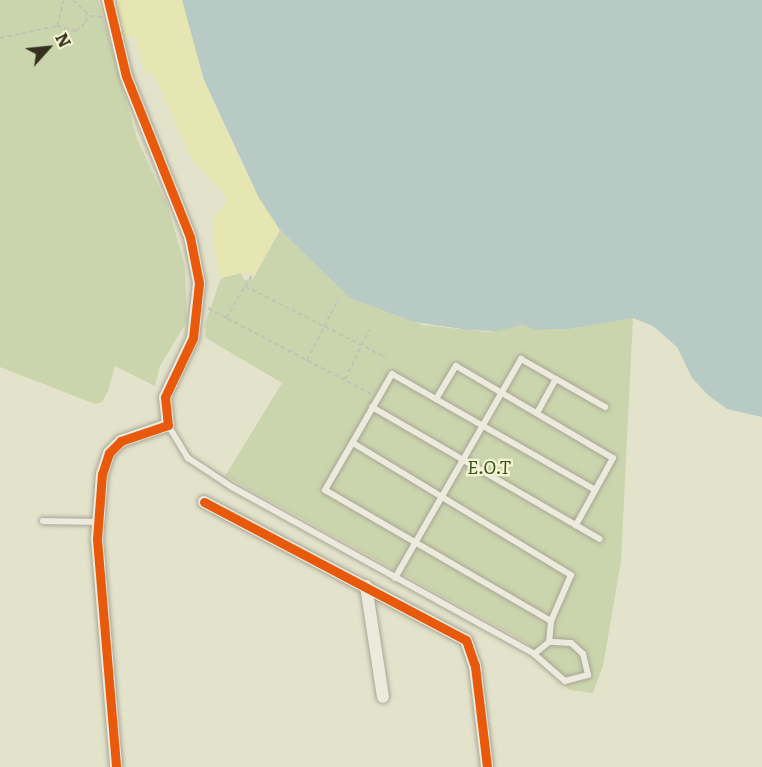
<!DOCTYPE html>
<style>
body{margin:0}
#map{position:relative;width:762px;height:767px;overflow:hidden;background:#e3e2cb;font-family:Literata,serif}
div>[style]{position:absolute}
.green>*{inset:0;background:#cbd5ad}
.sand>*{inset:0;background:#e6e6b2}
.water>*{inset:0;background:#b7cac3}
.path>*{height:2px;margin-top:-1px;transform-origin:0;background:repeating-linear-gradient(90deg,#c4c2b4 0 4.5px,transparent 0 7.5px)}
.roads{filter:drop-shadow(0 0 2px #a8a695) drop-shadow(0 0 2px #a8a695)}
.service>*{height:6px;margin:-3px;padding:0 3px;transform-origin:3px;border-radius:3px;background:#ebeadd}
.minor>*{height:12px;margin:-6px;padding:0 6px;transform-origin:6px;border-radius:6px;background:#ebeadd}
.cycleway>*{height:9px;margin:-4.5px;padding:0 4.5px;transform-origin:4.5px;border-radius:4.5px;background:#e8590c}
span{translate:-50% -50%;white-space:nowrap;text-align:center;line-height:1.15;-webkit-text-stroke:4.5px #f5f4d0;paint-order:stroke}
.park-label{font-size:18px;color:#3a5324;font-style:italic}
.north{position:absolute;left:18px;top:18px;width:60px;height:60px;-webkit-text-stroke:4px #f5f4d0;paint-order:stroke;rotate:63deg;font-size:16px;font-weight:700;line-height:24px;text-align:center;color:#36301d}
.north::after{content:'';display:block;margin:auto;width:21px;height:27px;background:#36301d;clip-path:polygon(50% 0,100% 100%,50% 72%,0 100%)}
</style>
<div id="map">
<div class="green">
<div style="clip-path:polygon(0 0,98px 0,137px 139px,167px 204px,185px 266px,187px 321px,160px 366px,155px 386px,115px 366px,108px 391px,102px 402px,95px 404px,0 367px)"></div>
<div style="clip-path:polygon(280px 230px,350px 298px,423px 325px,487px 332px,523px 325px,535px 330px,569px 329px,633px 318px,621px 561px,603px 666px,593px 693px,569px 690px,527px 643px,225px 476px,282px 383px,206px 338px,205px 324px,221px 278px,241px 273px,244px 280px,253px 279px)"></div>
</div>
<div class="sand">
<div style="clip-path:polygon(114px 0,182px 0,214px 104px,251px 183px,280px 230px,254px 275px,241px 273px,221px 278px,213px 243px,214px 217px,229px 200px,190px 156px,153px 72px,146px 74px,135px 36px,121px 40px)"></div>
</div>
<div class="water">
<div style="clip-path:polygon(182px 0,762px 0,762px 417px,727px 409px,708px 395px,692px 378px,677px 347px,653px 326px,633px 318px,569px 329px,535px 330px,523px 325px,496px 331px,469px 330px,414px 322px,350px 298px,280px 230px,259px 198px,204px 80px)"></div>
</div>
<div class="path">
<div style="left:73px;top:0;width:23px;rotate:43deg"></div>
<div style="left:90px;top:16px;width:12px;rotate:5deg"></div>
<div style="left:57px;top:26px;width:27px;rotate:-75deg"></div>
<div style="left:0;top:38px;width:58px;rotate:-11.9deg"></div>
<div style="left:57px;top:26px;width:20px;rotate:15deg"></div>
<div style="left:76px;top:31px;width:13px;rotate:-42deg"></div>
<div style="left:86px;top:22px;width:9px;rotate:-84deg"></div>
<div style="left:245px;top:286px;width:159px;rotate:26.9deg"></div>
<div style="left:208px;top:308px;width:187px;rotate:27.8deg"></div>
<div style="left:226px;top:318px;width:50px;rotate:-58.8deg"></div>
<div style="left:307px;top:360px;width:68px;rotate:-62.7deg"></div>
<div style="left:345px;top:379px;width:55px;rotate:-63.9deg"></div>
</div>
<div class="roads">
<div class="service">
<div style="left:436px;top:399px;width:39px;rotate:-59deg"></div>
<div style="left:456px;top:366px;width:182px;rotate:30.4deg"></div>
<div style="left:613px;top:458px;width:77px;rotate:118.9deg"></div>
<div style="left:372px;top:407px;width:263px;rotate:30.1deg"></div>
<div style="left:537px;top:413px;width:39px;rotate:-61deg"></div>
<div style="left:168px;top:425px;width:39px;rotate:59deg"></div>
<div style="left:188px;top:458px;width:53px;rotate:33.4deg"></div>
<div style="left:232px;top:487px;width:345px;rotate:28.9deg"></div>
<div style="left:534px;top:654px;width:41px;rotate:41.1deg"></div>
<div style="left:565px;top:681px;width:24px;rotate:-15deg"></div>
<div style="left:588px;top:675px;width:22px;rotate:-103deg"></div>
<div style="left:583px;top:654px;width:16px;rotate:-137deg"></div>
<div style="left:571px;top:643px;width:22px;rotate:-177deg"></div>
<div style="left:549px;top:642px;width:19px;rotate:141deg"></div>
<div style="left:353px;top:443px;width:255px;rotate:31.2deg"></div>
<div style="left:571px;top:575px;width:50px;rotate:113.5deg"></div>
<div style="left:551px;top:621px;width:21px;rotate:95deg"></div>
<div style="left:43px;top:521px;width:55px;rotate:1deg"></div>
<div style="left:395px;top:578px;width:253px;rotate:-60.1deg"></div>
<div style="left:521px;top:359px;width:97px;rotate:29.7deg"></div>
<div style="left:551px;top:621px;width:261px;rotate:-149.9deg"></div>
<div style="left:325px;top:490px;width:134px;rotate:-60deg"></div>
<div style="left:392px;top:374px;width:234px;rotate:29.7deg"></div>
</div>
<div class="minor">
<div style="left:108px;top:0;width:78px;rotate:76.7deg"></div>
<div style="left:126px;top:76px;width:173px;rotate:68.3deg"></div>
<div style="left:190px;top:237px;width:47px;rotate:78.9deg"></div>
<div style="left:199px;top:283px;width:55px;rotate:96.2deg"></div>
<div style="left:193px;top:338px;width:65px;rotate:115.4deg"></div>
<div style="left:165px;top:397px;width:28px;rotate:84deg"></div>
<div style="left:168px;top:425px;width:50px;rotate:161.2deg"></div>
<div style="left:121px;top:441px;width:17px;rotate:135deg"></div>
<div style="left:109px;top:453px;width:22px;rotate:108deg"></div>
<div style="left:102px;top:474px;width:65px;rotate:94.4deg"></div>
<div style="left:97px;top:539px;width:229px;rotate:85.2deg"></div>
<div style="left:204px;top:502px;width:296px;rotate:27.8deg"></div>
<div style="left:466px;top:640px;width:28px;rotate:71deg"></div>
<div style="left:475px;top:666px;width:102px;rotate:83.2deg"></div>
<div style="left:366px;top:586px;width:112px;rotate:81.3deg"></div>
</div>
</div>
<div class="cycleway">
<div style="left:108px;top:0;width:78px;rotate:76.7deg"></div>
<div style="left:126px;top:76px;width:173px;rotate:68.3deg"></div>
<div style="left:190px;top:237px;width:47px;rotate:78.9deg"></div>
<div style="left:199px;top:283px;width:55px;rotate:96.2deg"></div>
<div style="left:193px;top:338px;width:65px;rotate:115.4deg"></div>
<div style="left:165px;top:397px;width:28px;rotate:84deg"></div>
<div style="left:168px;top:425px;width:50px;rotate:161.2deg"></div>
<div style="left:121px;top:441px;width:17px;rotate:135deg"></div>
<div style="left:109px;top:453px;width:22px;rotate:108deg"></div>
<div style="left:102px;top:474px;width:65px;rotate:94.4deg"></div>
<div style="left:97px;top:539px;width:229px;rotate:85.2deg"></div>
<div style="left:204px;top:502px;width:296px;rotate:27.8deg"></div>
<div style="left:466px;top:640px;width:28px;rotate:71deg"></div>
<div style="left:475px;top:666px;width:102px;rotate:83.2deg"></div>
</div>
<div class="park-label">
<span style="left:489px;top:467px">E.O.T</span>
</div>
<div class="north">N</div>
</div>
